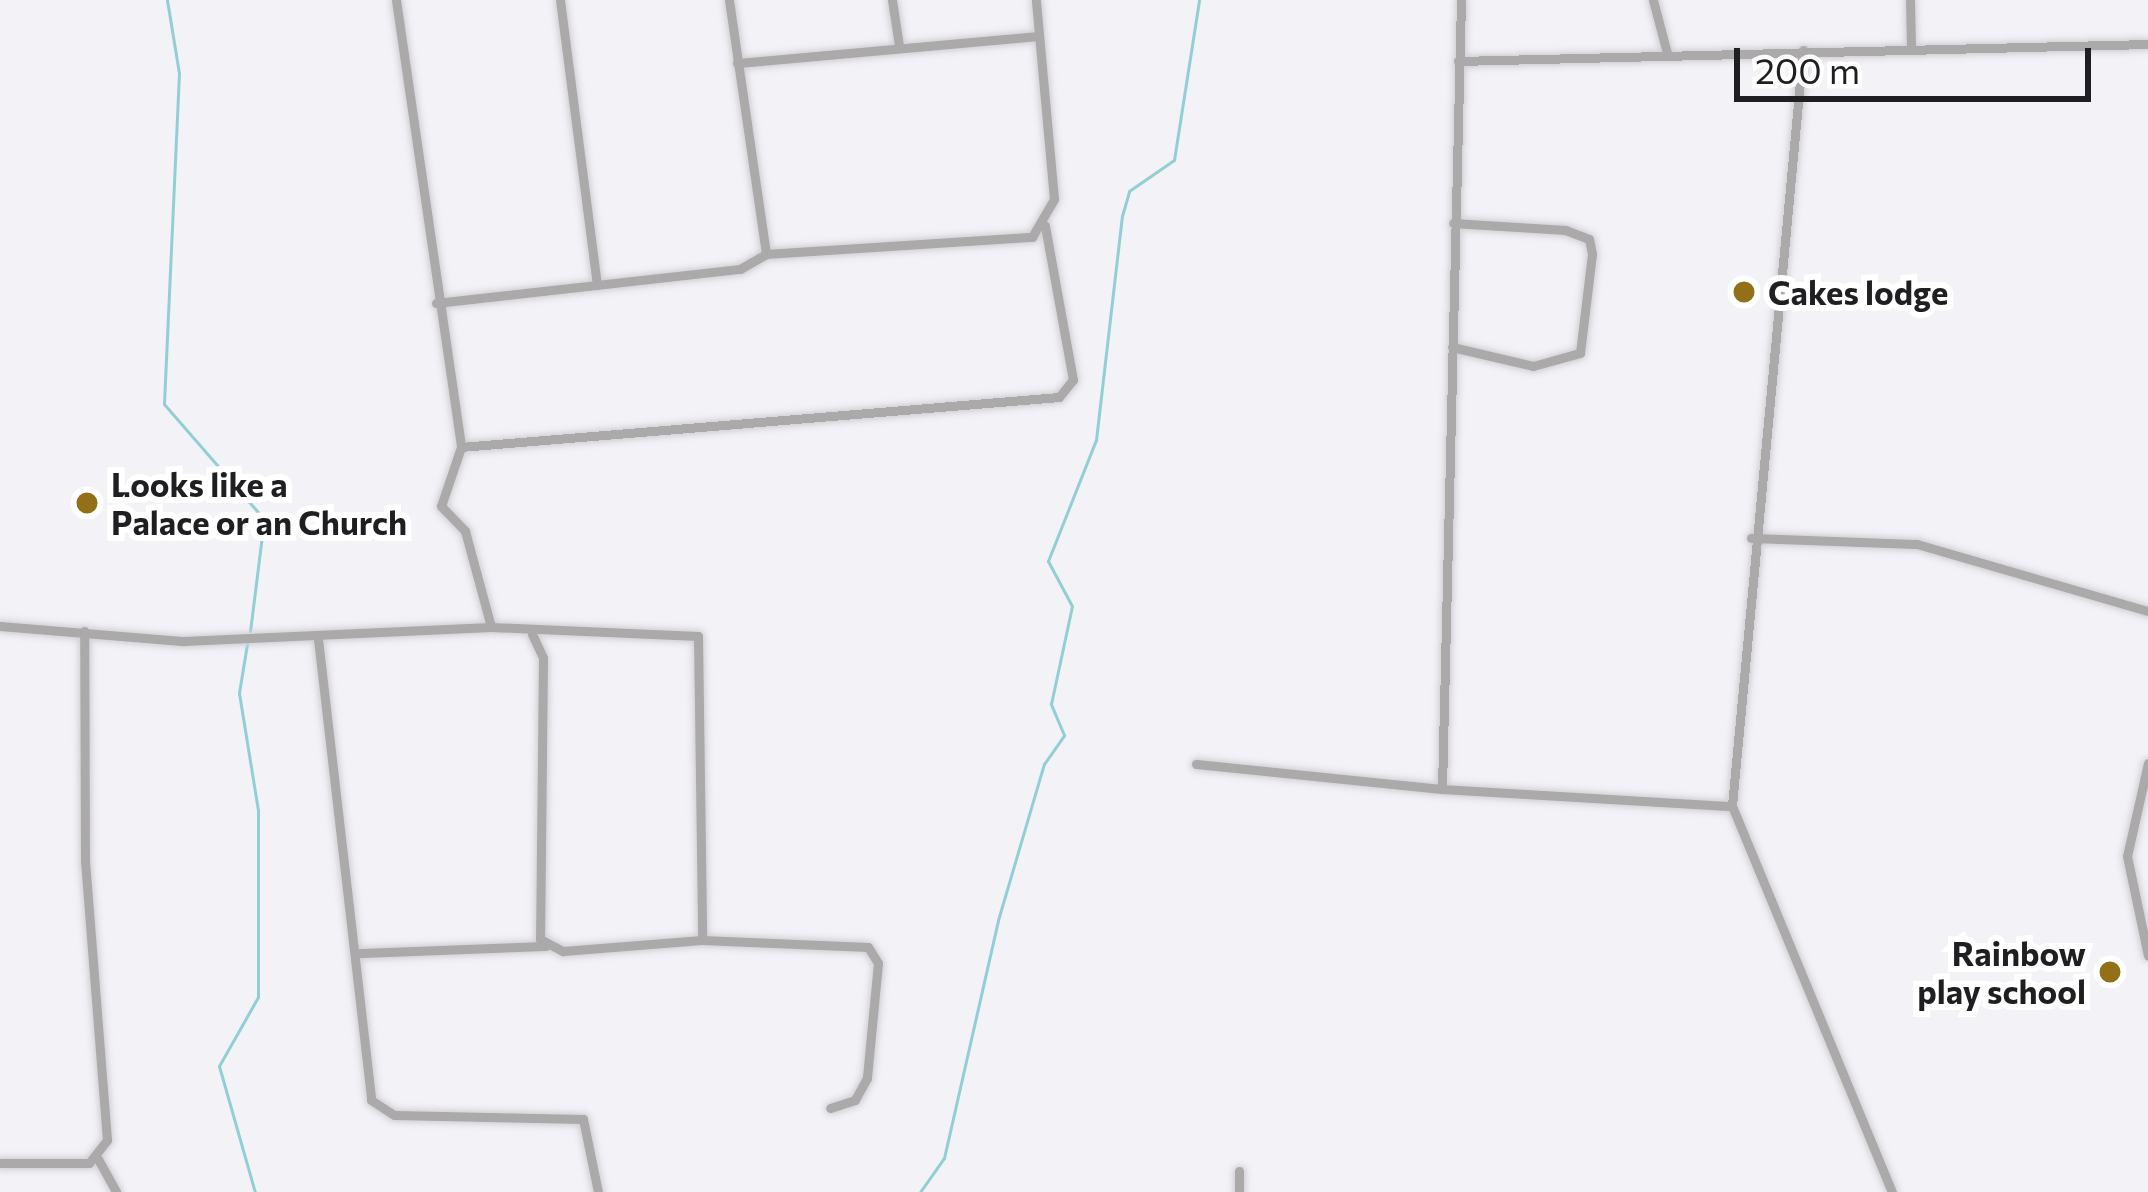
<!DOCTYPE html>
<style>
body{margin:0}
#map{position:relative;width:2148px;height:1192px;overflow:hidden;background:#f2f2f7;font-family:Commissioner,sans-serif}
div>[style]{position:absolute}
.stream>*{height:3px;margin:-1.5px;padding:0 1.5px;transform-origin:1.5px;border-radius:1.5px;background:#92cfd5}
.roads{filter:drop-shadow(0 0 3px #d0d0d5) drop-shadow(0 0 3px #d0d0d5)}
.street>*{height:9px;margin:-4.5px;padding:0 4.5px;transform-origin:4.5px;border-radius:4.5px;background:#aba9a9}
.dots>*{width:33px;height:33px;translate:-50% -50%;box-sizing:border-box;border:6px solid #fff;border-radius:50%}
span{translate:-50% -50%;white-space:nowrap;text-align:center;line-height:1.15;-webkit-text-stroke:12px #fff;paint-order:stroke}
.poi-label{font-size:33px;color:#1f1f21;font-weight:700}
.left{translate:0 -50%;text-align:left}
.right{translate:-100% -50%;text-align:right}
.scale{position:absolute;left:1734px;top:48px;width:357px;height:54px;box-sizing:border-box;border:6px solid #1f1f21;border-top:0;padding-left:15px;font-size:36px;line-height:42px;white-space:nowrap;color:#1f1f21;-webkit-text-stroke:9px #fff;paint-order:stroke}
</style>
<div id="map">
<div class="stream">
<div style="left:167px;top:0;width:74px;rotate:80.7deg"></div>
<div style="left:179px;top:73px;width:331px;rotate:92.6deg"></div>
<div style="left:164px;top:404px;width:152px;rotate:49deg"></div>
<div style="left:264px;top:519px;width:113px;rotate:97.1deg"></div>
<div style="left:247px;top:644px;width:50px;rotate:99.3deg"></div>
<div style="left:239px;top:693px;width:119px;rotate:80.8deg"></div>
<div style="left:258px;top:810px;width:187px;rotate:90deg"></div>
<div style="left:258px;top:997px;width:79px;rotate:119.5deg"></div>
<div style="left:219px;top:1066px;width:131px;rotate:74.1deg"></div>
<div style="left:920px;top:1192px;width:42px;rotate:-54.8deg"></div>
<div style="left:944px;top:1158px;width:244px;rotate:-77.2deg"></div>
<div style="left:998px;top:920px;width:163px;rotate:-73.6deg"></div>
<div style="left:1044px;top:764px;width:35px;rotate:-55deg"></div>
<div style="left:1064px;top:735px;width:34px;rotate:-113deg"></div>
<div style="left:1051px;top:704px;width:100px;rotate:-77.9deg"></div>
<div style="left:1072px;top:606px;width:51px;rotate:-118.1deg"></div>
<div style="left:1048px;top:561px;width:130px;rotate:-68.4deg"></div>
<div style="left:1096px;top:440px;width:226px;rotate:-83.4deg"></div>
<div style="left:1122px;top:216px;width:26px;rotate:-74deg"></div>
<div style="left:1129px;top:191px;width:55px;rotate:-34.6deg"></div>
<div style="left:1174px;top:160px;width:162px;rotate:-81.1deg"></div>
</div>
<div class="roads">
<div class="street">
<div style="left:396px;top:0;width:452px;rotate:81.7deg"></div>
<div style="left:461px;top:447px;width:62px;rotate:108.7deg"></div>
<div style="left:441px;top:506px;width:35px;rotate:46deg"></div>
<div style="left:465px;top:531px;width:99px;rotate:74.8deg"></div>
<div style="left:491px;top:627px;width:207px;rotate:2.5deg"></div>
<div style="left:698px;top:636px;width:304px;rotate:89.2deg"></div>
<div style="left:560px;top:0;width:285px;rotate:82.6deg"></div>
<div style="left:729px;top:0;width:257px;rotate:81.7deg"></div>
<div style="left:892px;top:0;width:47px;rotate:81.3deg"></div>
<div style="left:1461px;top:0;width:789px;rotate:91.38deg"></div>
<div style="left:1442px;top:789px;width:290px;rotate:3.4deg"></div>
<div style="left:1653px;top:0;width:55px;rotate:75.2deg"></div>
<div style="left:1910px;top:0;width:48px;rotate:88.8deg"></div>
<div style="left:1803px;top:50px;width:759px;rotate:95.37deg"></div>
<div style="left:1732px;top:806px;width:418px;rotate:67.5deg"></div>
<div style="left:1458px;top:61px;width:690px;rotate:-1.41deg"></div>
<div style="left:737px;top:63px;width:301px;rotate:-5.1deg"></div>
<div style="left:436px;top:303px;width:306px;rotate:-6.4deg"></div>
<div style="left:740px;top:269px;width:30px;rotate:-30deg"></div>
<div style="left:766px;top:254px;width:267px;rotate:-3.7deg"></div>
<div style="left:1032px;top:237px;width:44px;rotate:-59.9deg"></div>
<div style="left:1054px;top:199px;width:200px;rotate:-95.2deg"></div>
<div style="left:1452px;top:347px;width:83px;rotate:13.2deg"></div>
<div style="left:1533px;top:366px;width:49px;rotate:-15.5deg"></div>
<div style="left:1580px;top:353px;width:100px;rotate:-83.1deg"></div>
<div style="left:1592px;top:254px;width:15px;rotate:-101deg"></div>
<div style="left:1589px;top:239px;width:26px;rotate:-159deg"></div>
<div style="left:1565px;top:230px;width:112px;rotate:-176.4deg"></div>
<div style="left:461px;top:447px;width:600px;rotate:-4.78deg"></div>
<div style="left:1059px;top:397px;width:22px;rotate:-51deg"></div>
<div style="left:1073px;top:380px;width:157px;rotate:-100.3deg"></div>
<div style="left:1751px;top:538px;width:166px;rotate:2.1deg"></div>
<div style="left:1917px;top:544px;width:241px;rotate:16.2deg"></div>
<div style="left:0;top:626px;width:185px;rotate:4.7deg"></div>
<div style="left:184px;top:641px;width:307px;rotate:-2.6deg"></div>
<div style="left:532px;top:634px;width:26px;rotate:65deg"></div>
<div style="left:543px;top:658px;width:281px;rotate:90.6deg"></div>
<div style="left:540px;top:939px;width:26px;rotate:28deg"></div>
<div style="left:563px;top:951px;width:139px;rotate:-4.5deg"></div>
<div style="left:702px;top:940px;width:166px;rotate:2.4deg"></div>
<div style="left:868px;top:947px;width:19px;rotate:58deg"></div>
<div style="left:878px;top:963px;width:116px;rotate:95.5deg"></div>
<div style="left:867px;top:1078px;width:25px;rotate:119deg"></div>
<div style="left:855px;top:1100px;width:26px;rotate:162deg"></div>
<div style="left:318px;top:639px;width:464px;rotate:83.4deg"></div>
<div style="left:371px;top:1100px;width:27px;rotate:33deg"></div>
<div style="left:394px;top:1115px;width:189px;rotate:1.2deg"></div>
<div style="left:583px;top:1119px;width:75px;rotate:78.4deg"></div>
<div style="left:2148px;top:763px;width:95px;rotate:102.7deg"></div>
<div style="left:2127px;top:856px;width:102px;rotate:78.1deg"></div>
<div style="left:1196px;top:764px;width:247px;rotate:5.8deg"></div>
<div style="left:360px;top:953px;width:186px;rotate:-2.2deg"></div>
<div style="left:98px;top:1159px;width:38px;rotate:61deg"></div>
<div style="left:0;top:1163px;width:89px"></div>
<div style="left:89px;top:1163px;width:29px;rotate:-52deg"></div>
<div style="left:107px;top:1140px;width:280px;rotate:-94.5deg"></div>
<div style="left:85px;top:861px;width:230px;rotate:-90.2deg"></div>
<div style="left:1239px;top:1171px;width:21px;rotate:90deg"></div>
</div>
</div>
<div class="dots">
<div style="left:1744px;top:292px;background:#936f17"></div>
<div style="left:87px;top:503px;background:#936f17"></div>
<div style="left:2110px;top:972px;background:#936f17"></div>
</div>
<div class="poi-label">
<span class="left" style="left:1768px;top:292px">Cakes lodge</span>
<span class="left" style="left:111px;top:503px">Looks like a<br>Palace or an Church</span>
<span class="right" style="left:2086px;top:972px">Rainbow<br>play school</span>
</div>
<div class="scale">200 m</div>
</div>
